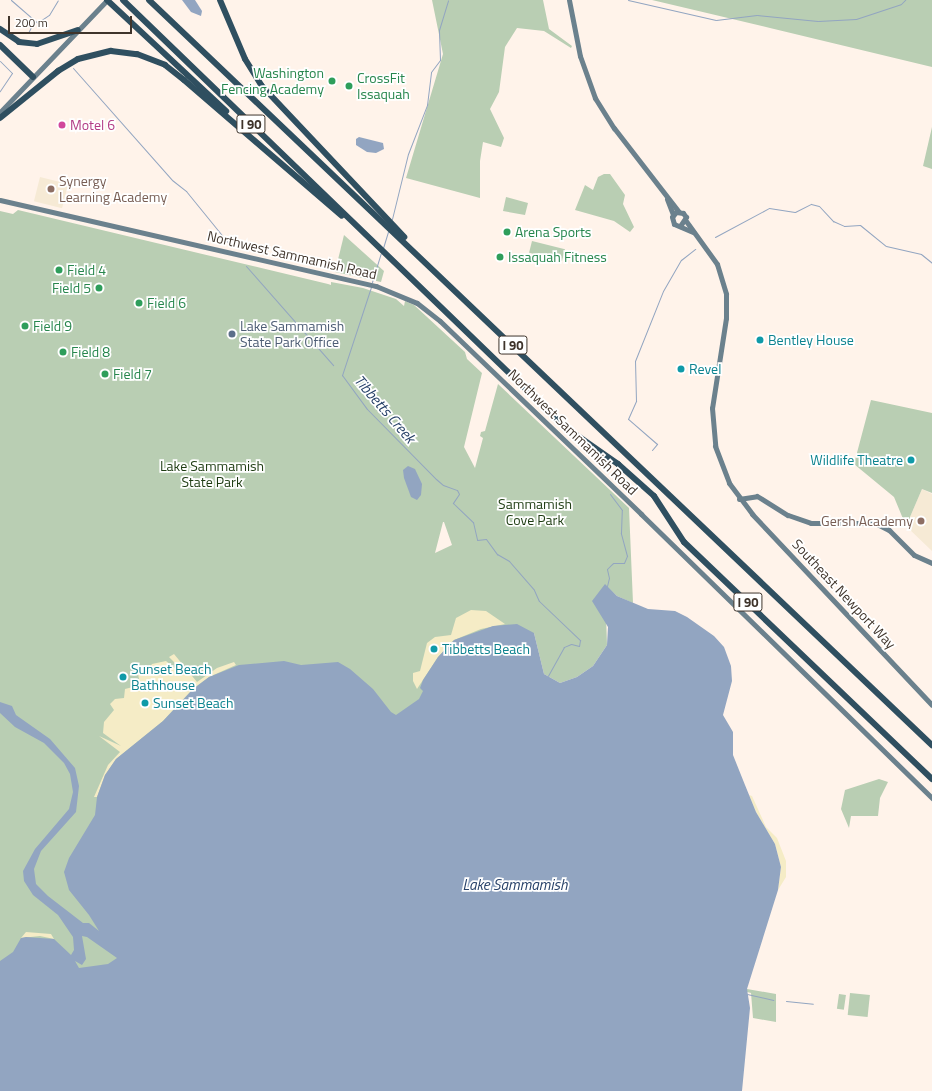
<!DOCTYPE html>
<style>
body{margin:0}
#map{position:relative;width:932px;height:1091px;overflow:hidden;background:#fff3ea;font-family:"Titillium Web",sans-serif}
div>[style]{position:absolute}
.education>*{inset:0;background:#f6ead5;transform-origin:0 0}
.green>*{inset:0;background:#b9ceb3;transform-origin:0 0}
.sand>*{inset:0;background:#f5ecc6}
.water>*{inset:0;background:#92a5c1}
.stream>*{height:1px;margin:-0.5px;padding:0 0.5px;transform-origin:0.5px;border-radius:0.5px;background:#92a5c1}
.secondary>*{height:5px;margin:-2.5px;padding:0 2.5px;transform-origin:2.5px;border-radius:2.5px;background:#6b818d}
.highway>*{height:6px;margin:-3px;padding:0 3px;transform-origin:3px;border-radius:3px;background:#2f4f60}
.dots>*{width:11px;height:11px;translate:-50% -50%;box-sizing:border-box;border:2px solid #fff;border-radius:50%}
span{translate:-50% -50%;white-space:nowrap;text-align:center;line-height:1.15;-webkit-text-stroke:3.5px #fff;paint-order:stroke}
.shield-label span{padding:1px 3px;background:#fff;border:1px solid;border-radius:3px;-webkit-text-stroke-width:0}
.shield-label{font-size:13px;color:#3f342b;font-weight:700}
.leisure-label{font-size:14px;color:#27864d}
.right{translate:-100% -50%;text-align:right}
.left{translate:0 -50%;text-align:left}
.hotel-label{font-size:14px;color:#b23c85}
.education-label{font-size:14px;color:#785e54}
.street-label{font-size:14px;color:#3f342b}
.service-label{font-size:14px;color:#4e5e75}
.culture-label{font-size:14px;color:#0d838f}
.park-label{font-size:14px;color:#1e3c12}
.water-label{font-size:15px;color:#264068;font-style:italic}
.scale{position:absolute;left:8px;top:16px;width:124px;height:18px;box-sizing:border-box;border:2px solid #3f342b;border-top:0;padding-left:5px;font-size:12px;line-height:14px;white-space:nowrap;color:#3f342b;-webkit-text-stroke:3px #fff;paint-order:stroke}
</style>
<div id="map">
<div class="education">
<div style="left:40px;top:177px;width:29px;height:25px;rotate:14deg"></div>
<div style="clip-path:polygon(922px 489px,932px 494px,932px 551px,907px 527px,910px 526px,910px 517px)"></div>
</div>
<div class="green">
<div style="clip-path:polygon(432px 0,543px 0,549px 29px,572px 46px,571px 48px,544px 31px,517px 28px,505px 47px,499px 92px,490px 109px,504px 138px,501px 147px,483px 142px,480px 161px,480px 198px,406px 178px,443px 54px)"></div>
<div style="clip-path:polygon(652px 0,932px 0,932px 67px,770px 28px)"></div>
<div style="clip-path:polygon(932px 127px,932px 169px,923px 166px)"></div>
<div style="clip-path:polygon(604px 174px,610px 174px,625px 195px,623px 204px,634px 227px,630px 232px,614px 221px,575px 210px,585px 185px,593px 190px,598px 177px)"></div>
<div style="clip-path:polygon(506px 197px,528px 203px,525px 215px,503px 211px)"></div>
<div style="clip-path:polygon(evenodd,18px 210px,328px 284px,331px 285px,331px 282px,363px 288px,396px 299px,404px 306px,405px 301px,414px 305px,465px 352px,467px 359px,482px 373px,464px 447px,475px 468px,483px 438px,480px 436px,481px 432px,485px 431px,498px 384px,629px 508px,633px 603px,617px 596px,605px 585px,607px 645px,593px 666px,577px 677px,560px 683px,544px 674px,534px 633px,140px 959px,0 988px,0 211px,13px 214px,18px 210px,444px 522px,452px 545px,435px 553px,443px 522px,444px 522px)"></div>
<div style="clip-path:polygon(344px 235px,384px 271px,381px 282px,335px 272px)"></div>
<div style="left:532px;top:241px;width:34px;height:12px;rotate:14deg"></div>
<div style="clip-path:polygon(871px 400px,932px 413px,932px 493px,922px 489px,910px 517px,910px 525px,906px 526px,894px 497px,854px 464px)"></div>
<div style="clip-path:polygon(879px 779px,888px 782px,880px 798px,878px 816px,851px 816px,849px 828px,841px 809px,845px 790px)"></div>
<div style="clip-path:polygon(747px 989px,776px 994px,776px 1022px,753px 1018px,751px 993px,747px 992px)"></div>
<div style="left:850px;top:993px;width:20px;height:22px;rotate:6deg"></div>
<div style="left:839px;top:994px;width:7px;height:15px;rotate:8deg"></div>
</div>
<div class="sand">
<div style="clip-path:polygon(471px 610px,486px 611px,505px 624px,481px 629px,454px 640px,438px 657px,417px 689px,413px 681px,413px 673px,420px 671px,427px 643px,435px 637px,451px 635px,456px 618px)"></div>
<div style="clip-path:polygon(174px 654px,197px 682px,217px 668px,234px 662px,236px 665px,209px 677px,193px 689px,163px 721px,116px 759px,105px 775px,97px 797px,94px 797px,108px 765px,120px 752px,99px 736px,121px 746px,103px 733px,104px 722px,114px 710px,110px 704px,115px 699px,124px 698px,125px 689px,133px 687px,133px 683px,139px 679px,138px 674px,146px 674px,152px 664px,166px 661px,177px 670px,176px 664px,169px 657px)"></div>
<div style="clip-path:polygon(749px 795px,752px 796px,766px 827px,777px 838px,786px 861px,786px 877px,778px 890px,781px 867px,775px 844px,756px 812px)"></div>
<div style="clip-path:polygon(26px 932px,51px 934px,54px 939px,40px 936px,21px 938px)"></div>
</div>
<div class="water">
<div style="clip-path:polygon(182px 0,195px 0,202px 11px,201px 16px,191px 12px)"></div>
<div style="clip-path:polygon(359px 137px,383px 143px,384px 149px,376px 153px,367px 152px,356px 145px,356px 139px)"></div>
<div style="clip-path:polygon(408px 466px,415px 469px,422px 484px,421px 495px,417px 500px,411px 497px,404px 478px,403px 470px)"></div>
<div style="clip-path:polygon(evenodd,605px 584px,617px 596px,648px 609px,675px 611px,687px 617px,714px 636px,724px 647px,731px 666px,732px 681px,723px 715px,733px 732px,733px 755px,745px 785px,756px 812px,775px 844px,781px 867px,778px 890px,747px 989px,750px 1008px,742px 1091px,0 1091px,0 961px,13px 952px,21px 938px,26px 937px,54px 939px,71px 955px,74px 950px,73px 937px,58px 915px,33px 895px,24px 881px,23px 871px,35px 849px,69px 809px,73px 792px,70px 774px,64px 763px,44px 743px,15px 727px,0 713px,0 702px,12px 706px,16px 715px,50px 739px,75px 768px,79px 786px,76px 812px,41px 851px,34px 869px,36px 884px,48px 896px,83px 923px,89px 923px,99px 931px,89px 915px,69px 890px,64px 872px,69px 858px,95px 815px,97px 797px,105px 775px,116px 759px,163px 721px,193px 689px,209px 677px,239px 665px,284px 661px,301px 665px,338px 662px,350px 669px,373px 689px,391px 712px,396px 715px,419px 699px,423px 691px,420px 688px,423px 680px,438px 657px,454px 640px,493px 626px,517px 624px,534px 633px,544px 674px,560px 683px,577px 677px,593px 666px,607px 645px,608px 627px,592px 601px,605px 584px,82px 936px,87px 937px,117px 958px,108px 964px,79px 968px,75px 961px,82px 965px,86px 959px,82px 936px)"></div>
</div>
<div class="stream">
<div style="left:11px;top:0;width:35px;rotate:41deg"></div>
<div style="left:37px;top:23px;width:14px;rotate:-34deg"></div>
<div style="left:49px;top:15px;width:17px;rotate:-59deg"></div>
<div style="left:628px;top:0;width:90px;rotate:12.8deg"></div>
<div style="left:716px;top:20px;width:41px;rotate:-7deg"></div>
<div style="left:757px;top:15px;width:61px;rotate:5.6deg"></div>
<div style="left:818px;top:21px;width:38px;rotate:-3deg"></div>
<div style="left:856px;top:19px;width:47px;rotate:-18.4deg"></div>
<div style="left:901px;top:4px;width:6px;rotate:-45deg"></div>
<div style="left:28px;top:33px;width:11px;rotate:-63deg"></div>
<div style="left:0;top:61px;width:17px;rotate:45deg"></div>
<div style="left:12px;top:73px;width:22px;rotate:124deg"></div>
<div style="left:73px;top:68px;width:149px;rotate:48.5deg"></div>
<div style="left:172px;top:180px;width:18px;rotate:38deg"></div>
<div style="left:186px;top:191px;width:68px;rotate:50.9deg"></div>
<div style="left:392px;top:219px;width:67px;rotate:-76.2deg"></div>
<div style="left:408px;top:154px;width:53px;rotate:-68.8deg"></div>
<div style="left:427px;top:105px;width:33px;rotate:-83deg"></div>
<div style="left:431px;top:72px;width:15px;rotate:-53deg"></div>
<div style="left:440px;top:60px;width:30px;rotate:-92deg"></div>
<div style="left:439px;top:30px;width:31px;rotate:-73deg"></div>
<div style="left:715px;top:237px;width:61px;rotate:-28.2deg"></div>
<div style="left:769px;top:208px;width:26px;rotate:9deg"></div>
<div style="left:795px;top:212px;width:18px;rotate:-27deg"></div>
<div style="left:811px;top:204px;width:8px;rotate:14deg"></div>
<div style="left:819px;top:206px;width:21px;rotate:47deg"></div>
<div style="left:833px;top:221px;width:12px;rotate:24deg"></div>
<div style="left:844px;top:226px;width:16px;rotate:-4deg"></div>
<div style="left:860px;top:225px;width:33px;rotate:39deg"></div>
<div style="left:886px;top:246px;width:36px;rotate:13deg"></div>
<div style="left:921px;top:254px;width:14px;rotate:39deg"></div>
<div style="left:383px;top:248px;width:17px;rotate:-73deg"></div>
<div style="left:246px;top:266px;width:132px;rotate:48.7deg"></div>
<div style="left:372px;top:282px;width:30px;rotate:-73deg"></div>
<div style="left:371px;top:287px;width:93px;rotate:108.2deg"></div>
<div style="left:342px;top:375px;width:42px;rotate:53.7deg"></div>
<div style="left:367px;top:409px;width:98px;rotate:45.4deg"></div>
<div style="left:436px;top:479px;width:9px;rotate:41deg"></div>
<div style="left:443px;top:485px;width:15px;rotate:20deg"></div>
<div style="left:457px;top:490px;width:4px;rotate:63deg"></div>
<div style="left:459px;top:494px;width:11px;rotate:124deg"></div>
<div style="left:453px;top:503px;width:28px;rotate:44deg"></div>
<div style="left:473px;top:522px;width:18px;rotate:77deg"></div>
<div style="left:477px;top:540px;width:9px;rotate:-6deg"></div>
<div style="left:486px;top:539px;width:19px;rotate:54deg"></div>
<div style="left:497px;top:554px;width:14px;rotate:30deg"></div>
<div style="left:509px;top:561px;width:38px;rotate:49deg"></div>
<div style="left:534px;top:590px;width:12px;rotate:66deg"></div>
<div style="left:539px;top:601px;width:57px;rotate:43.6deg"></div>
<div style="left:580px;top:640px;width:6px;rotate:99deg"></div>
<div style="left:579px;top:646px;width:8px;rotate:-166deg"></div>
<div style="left:571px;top:644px;width:8px;rotate:157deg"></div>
<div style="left:564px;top:647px;width:33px;rotate:119deg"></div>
<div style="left:652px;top:450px;width:8px;rotate:-50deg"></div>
<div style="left:657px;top:444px;width:38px;rotate:-139deg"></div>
<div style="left:628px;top:419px;width:20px;rotate:-66deg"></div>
<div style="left:636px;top:401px;width:40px;rotate:-91.4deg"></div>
<div style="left:635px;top:361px;width:75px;rotate:-68.2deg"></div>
<div style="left:663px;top:291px;width:36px;rotate:-60deg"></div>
<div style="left:681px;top:260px;width:18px;rotate:-38deg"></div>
<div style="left:607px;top:586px;width:8px;rotate:-76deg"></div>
<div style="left:609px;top:578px;width:9px;rotate:-103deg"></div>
<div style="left:607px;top:569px;width:8px;rotate:-45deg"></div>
<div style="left:613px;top:563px;width:11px"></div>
<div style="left:624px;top:563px;width:8px;rotate:-67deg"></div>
<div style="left:627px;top:556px;width:24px;rotate:-105deg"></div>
<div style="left:621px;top:533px;width:23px;rotate:-88deg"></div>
<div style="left:622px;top:510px;width:20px;rotate:-127deg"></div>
<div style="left:747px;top:994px;width:27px;rotate:13deg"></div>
<div style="left:786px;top:1001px;width:27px;rotate:6deg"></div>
</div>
<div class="secondary">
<div style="left:569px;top:0;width:57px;rotate:78.9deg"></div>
<div style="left:580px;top:56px;width:45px;rotate:70.3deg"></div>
<div style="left:595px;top:98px;width:36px;rotate:58deg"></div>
<div style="left:614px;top:128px;width:106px;rotate:52.3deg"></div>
<div style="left:0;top:112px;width:155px;rotate:-46.3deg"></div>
<div style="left:667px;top:199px;width:17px;rotate:69deg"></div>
<div style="left:0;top:200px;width:386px;rotate:12.9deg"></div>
<div style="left:376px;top:286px;width:44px;rotate:22.5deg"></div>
<div style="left:417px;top:303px;width:29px;rotate:38deg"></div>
<div style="left:440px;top:321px;width:279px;rotate:43.8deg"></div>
<div style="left:641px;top:514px;width:407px;rotate:44.3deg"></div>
<div style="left:686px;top:221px;width:53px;rotate:54.2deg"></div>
<div style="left:717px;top:264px;width:31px;rotate:73deg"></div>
<div style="left:726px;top:294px;width:24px;rotate:90deg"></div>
<div style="left:726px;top:318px;width:91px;rotate:98.8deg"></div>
<div style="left:712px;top:408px;width:38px;rotate:85deg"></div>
<div style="left:715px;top:446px;width:40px;rotate:69deg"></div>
<div style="left:729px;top:483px;width:39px;rotate:53deg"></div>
<div style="left:752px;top:514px;width:262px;rotate:46.7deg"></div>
<div style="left:680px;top:226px;width:11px;rotate:-56deg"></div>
<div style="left:686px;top:217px;width:5px;rotate:-127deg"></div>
<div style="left:683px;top:213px;width:7px;rotate:-172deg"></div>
<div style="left:676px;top:212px;width:6px;rotate:129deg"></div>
<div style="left:672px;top:217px;width:7px;rotate:74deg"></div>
<div style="left:674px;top:224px;width:21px;rotate:23deg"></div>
<div style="left:739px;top:499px;width:18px;rotate:-9deg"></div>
<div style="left:757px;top:496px;width:36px;rotate:32deg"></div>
<div style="left:788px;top:515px;width:24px;rotate:19deg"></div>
<div style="left:811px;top:523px;width:64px"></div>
<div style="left:875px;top:523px;width:16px;rotate:27deg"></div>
<div style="left:889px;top:530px;width:35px;rotate:45deg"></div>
<div style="left:914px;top:555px;width:20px;rotate:24deg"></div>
</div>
<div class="highway">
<div style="left:107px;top:0;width:163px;rotate:43deg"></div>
<div style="left:123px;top:0;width:615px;rotate:44.01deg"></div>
<div style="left:565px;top:427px;width:65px;rotate:34.9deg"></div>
<div style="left:618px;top:464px;width:48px;rotate:41.6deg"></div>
<div style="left:654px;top:496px;width:55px;rotate:56.9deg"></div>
<div style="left:684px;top:542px;width:343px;rotate:43.7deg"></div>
<div style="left:149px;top:0;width:1081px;rotate:43.58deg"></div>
<div style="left:220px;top:0;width:64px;rotate:67deg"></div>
<div style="left:245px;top:59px;width:31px;rotate:58deg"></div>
<div style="left:261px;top:85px;width:209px;rotate:46.7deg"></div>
<div style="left:0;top:29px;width:23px;rotate:34deg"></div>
<div style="left:19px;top:42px;width:18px;rotate:6deg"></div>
<div style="left:37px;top:44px;width:43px;rotate:-18.9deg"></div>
<div style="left:0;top:45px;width:46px;rotate:44.1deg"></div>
<div style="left:0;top:118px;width:75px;rotate:-39deg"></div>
<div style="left:58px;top:71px;width:23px;rotate:-31deg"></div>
<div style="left:78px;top:59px;width:34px;rotate:-14deg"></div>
<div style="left:111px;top:51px;width:26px;rotate:7deg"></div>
<div style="left:137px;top:54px;width:30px;rotate:21deg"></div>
<div style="left:165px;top:65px;width:24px;rotate:38deg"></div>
<div style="left:184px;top:80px;width:208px;rotate:40.7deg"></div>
</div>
<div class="dots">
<div style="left:332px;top:81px;background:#2e9e5b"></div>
<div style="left:349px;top:86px;background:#2e9e5b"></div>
<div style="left:62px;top:125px;background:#d1479c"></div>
<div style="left:51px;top:189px;background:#8d6e63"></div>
<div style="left:507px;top:232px;background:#2e9e5b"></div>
<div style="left:500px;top:257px;background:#2e9e5b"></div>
<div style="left:59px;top:270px;background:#2e9e5b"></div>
<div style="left:99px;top:288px;background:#2e9e5b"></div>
<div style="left:139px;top:303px;background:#2e9e5b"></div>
<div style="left:25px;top:326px;background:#2e9e5b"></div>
<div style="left:232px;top:334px;background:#5c6f8a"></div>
<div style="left:760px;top:340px;background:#0f9aa8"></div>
<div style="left:63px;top:352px;background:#2e9e5b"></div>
<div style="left:681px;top:369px;background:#0f9aa8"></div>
<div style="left:105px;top:374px;background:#2e9e5b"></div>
<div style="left:911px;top:460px;background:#0f9aa8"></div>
<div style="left:921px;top:521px;background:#8d6e63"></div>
<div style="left:434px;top:649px;background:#0f9aa8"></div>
<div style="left:123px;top:677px;background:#0f9aa8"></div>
<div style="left:145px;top:703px;background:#0f9aa8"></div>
</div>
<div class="shield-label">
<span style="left:251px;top:124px">I 90</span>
<span style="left:513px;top:345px">I 90</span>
<span style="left:748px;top:602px">I 90</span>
</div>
<div class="leisure-label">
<span class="right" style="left:324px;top:81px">Washington<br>Fencing Academy</span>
<span class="left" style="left:357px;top:86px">CrossFit<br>Issaquah</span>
<span class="left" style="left:515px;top:232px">Arena Sports</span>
<span class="left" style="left:508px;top:257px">Issaquah Fitness</span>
<span class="left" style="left:67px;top:270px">Field 4</span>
<span class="right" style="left:91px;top:288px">Field 5</span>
<span class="left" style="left:147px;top:303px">Field 6</span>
<span class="left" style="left:33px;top:326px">Field 9</span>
<span class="left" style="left:71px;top:352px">Field 8</span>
<span class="left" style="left:113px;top:374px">Field 7</span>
</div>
<div class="hotel-label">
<span class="left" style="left:70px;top:125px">Motel 6</span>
</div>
<div class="education-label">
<span class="left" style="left:59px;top:189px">Synergy<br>Learning Academy</span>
<span class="right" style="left:913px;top:521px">Gersh Academy</span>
</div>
<div class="street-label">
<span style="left:292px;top:255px;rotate:13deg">Northwest Sammamish Road</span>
<span style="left:573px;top:432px;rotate:44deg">Northwest Sammamish Road</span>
<span style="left:844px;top:594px;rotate:47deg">Southeast Newport Way</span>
</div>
<div class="service-label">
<span class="left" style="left:240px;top:334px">Lake Sammamish<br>State Park Office</span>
</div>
<div class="culture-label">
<span class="left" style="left:768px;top:340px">Bentley House</span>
<span class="left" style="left:689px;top:369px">Revel</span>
<span class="right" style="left:903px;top:460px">Wildlife Theatre</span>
<span class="left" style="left:442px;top:649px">Tibbetts Beach</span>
<span class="left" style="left:131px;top:677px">Sunset Beach<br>Bathhouse</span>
<span class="left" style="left:153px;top:703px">Sunset Beach</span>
</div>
<div class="park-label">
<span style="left:212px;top:474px">Lake Sammamish<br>State Park</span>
<span style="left:535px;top:512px">Sammamish<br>Cove Park</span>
</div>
<div class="water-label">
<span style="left:385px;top:409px;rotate:49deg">Tibbetts Creek</span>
<span style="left:515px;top:885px">Lake Sammamish</span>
</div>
<div class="scale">200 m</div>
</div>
